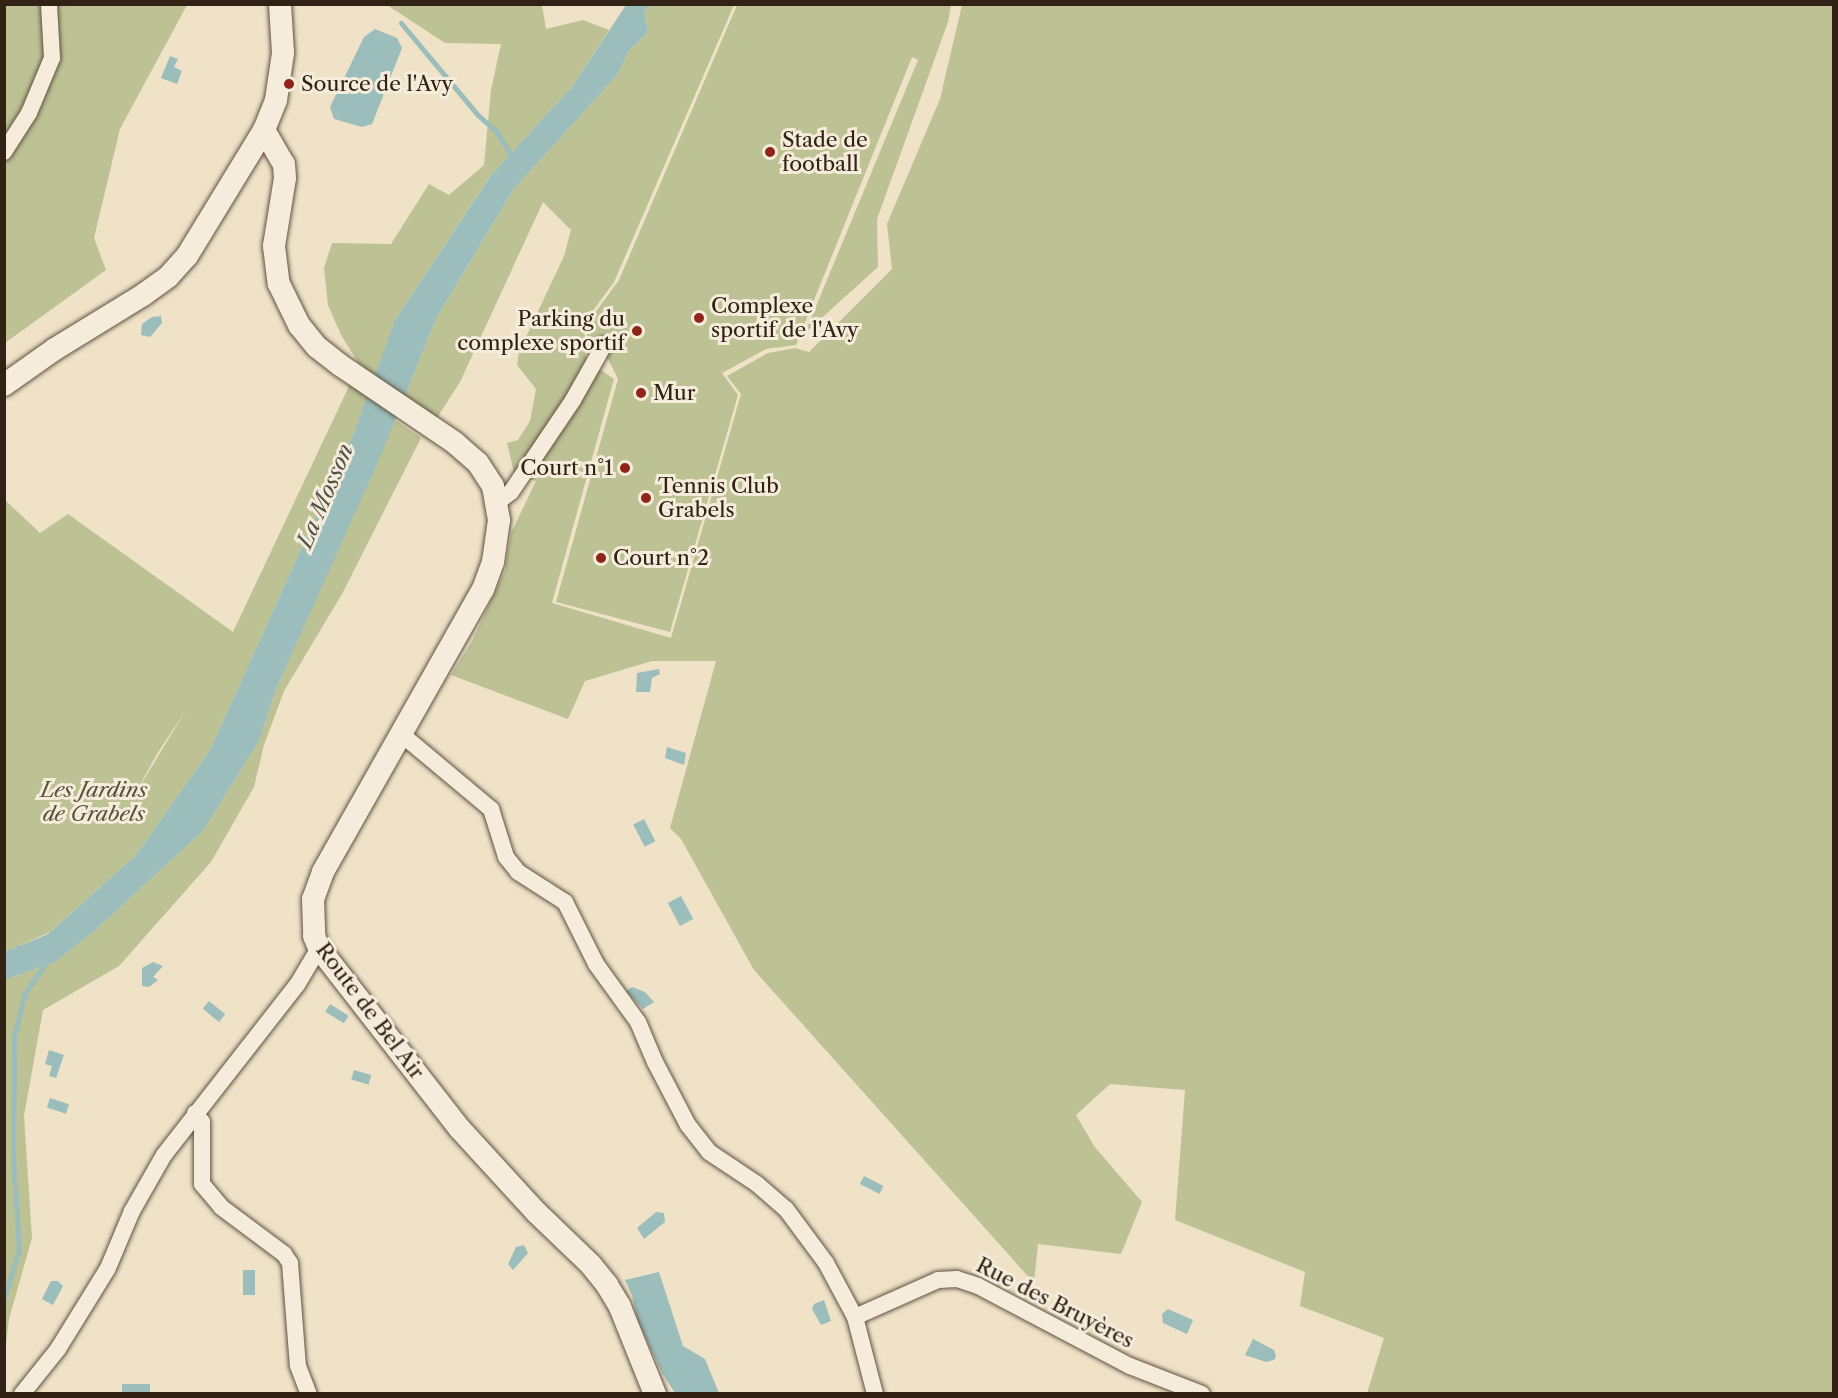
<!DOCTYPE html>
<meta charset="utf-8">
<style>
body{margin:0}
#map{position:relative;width:1838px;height:1398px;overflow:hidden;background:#efe2c7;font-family:"Libre Caslon Text",serif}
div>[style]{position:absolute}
.green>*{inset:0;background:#bcc293}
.water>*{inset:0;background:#9bbdbb;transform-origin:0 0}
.stream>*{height:5px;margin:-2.5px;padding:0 2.5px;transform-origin:2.5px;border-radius:2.5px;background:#9bbdbb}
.roads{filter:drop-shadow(0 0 2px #605242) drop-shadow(0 0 2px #605242)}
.street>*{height:16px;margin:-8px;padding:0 8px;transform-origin:8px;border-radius:8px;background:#f5ecdb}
.secondary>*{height:22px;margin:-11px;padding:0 11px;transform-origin:11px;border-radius:11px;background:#f5ecdb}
.dots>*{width:16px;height:16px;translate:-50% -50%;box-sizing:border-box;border:3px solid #f5ecdb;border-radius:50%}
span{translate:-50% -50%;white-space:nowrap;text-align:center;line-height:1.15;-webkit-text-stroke:6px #f5ecdb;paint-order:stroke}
.poi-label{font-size:21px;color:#312215}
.left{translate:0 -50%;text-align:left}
.right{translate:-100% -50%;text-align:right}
.park-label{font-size:21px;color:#5b523b;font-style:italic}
.street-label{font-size:21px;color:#312215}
.water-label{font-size:22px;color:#515047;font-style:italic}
.frame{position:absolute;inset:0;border:6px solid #312215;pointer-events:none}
</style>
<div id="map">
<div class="green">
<div style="clip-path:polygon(5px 5px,187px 5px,120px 129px,94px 238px,106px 270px,5px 343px)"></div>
<div style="clip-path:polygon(387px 5px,542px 5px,546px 29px,583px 20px,609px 30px,572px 87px,490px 176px,395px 320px,375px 376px,359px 364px,341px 335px,328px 305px,324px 268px,332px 243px,391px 244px,429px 184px,449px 195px,484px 165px,491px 90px,501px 44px,445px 43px)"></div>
<div style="clip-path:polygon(651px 5px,734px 5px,614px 282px,584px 323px,586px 360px,614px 379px,552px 603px,671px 638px,741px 394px,727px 376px,768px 353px,795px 348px,809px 352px,892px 269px,887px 224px,940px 99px,962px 5px,1833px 5px,1833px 1393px,1367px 1393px,1384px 1338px,1300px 1306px,1305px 1272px,1175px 1220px,1185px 1090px,1110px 1084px,1076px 1115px,1094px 1146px,1142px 1202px,1121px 1254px,1038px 1244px,1034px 1283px,754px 970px,681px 839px,670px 828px,716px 661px,652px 661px,585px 681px,568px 719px,451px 675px,472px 641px,505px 571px,511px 533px,536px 481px,515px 476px,507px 443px,518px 440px,530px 421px,536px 389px,517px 365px,519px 352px,564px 256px,571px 230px,543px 202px,460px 382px,435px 421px,404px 398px,436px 319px,513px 190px,618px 74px,628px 52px,648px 32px,644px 12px)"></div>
<div style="clip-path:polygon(737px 5px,951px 5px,948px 22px,877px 219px,878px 267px,805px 333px,918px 60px,912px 57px,796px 345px,766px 349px,722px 373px,738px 395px,670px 632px,556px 602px,618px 379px,608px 359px,587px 347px,587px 324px,619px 280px)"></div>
<div style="clip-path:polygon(evenodd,351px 382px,369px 393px,355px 430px,210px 750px,136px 855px,50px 932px,5px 952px,4px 499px,40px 533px,68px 514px,233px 632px,351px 382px,186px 710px,132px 799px,157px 754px,186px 710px)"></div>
<div style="clip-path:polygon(395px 420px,421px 438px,342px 594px,284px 691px,264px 745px,254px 787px,211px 862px,119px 966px,43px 1010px,24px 1116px,32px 1238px,9px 1319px,5px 1353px,5px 980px,55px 962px,91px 934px,203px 831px,259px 741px,276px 689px)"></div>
</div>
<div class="water">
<div style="clip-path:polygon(626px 5px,651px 5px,644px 12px,648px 32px,628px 52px,618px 74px,513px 190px,436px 319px,381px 455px,276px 689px,259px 741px,203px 831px,91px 934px,55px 962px,5px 980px,4px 952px,48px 934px,136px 855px,210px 750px,355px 430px,395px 320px,491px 175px,572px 87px)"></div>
<div style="clip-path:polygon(375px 29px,397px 38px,402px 48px,372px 124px,362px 127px,334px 119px,330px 107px,364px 37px)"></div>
<div style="clip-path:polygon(170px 56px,178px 59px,174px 67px,182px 71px,177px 84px,161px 78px)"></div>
<div style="clip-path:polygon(161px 316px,162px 323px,150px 337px,141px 335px,142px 324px,152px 317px)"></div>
<div style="clip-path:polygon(659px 669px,660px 674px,652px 678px,650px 692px,636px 692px,637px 673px)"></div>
<div style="clip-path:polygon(667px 747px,686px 753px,684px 765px,665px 758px)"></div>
<div style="left:644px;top:819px;width:25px;height:12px;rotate:63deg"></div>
<div style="left:681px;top:896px;width:26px;height:15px;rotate:62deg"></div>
<div style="clip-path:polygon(153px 962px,163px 966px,153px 977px,158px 980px,149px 987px,142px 986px,142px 968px)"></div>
<div style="clip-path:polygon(632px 987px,645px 992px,654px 1002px,643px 1009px,626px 991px)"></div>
<div style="left:209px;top:1001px;width:21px;height:10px;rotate:39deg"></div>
<div style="left:330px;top:1004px;width:22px;height:9px;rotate:32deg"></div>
<div style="clip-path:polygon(49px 1050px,64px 1055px,56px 1078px,49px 1076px,52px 1066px,45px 1064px)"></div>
<div style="left:354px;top:1070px;width:18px;height:10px;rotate:16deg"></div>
<div style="left:50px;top:1098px;width:20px;height:10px;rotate:18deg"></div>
<div style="left:864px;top:1176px;width:22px;height:9px;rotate:27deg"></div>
<div style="clip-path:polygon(656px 1212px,664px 1213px,665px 1222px,644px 1239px,637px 1228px)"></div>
<div style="clip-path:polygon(524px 1245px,528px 1253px,513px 1270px,508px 1264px,516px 1247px)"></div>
<div style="left:243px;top:1270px;width:12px;height:25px"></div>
<div style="clip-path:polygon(659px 1272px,683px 1346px,705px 1359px,719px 1393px,675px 1393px,662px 1373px,638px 1321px,632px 1295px,625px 1280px)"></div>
<div style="clip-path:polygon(51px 1281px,58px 1281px,63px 1286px,53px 1305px,42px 1299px)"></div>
<div style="clip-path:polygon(824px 1300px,831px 1321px,821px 1325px,812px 1309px,814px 1304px)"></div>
<div style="clip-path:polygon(1168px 1309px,1193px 1320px,1187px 1334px,1163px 1323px,1162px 1314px)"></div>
<div style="clip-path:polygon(1253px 1339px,1274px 1350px,1276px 1356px,1274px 1360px,1266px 1362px,1245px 1355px)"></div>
<div style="left:150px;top:1384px;width:9px;height:28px;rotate:90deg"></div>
</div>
<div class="stream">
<div style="left:401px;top:23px;width:120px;rotate:50.1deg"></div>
<div style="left:478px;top:115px;width:24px;rotate:42deg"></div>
<div style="left:496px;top:131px;width:34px;rotate:58deg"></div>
<div style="left:4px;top:1298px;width:50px;rotate:-72.6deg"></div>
<div style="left:19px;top:1250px;width:93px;rotate:-93.7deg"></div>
<div style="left:13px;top:1157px;width:120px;rotate:-89.5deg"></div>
<div style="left:14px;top:1037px;width:45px;rotate:-76deg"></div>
<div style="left:25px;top:993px;width:40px;rotate:-55.1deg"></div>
</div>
<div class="roads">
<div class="street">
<div style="left:4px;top:152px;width:46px;rotate:-57.3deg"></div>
<div style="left:29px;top:113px;width:60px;rotate:-67.3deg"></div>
<div style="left:52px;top:58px;width:54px;rotate:-93.2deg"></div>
<div style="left:498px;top:502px;width:16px;rotate:-38deg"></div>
<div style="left:511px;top:492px;width:111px;rotate:-56deg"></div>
<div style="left:573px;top:400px;width:63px;rotate:-60.6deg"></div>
<div style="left:400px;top:733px;width:119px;rotate:39.9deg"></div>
<div style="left:491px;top:809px;width:50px;rotate:72.6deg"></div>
<div style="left:506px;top:857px;width:19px;rotate:51deg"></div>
<div style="left:518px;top:872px;width:56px;rotate:32.6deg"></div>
<div style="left:565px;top:902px;width:69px;rotate:63.4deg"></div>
<div style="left:596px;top:964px;width:72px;rotate:54.1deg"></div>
<div style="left:638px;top:1022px;width:43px;rotate:67deg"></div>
<div style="left:655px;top:1062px;width:71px;rotate:62.4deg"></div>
<div style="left:688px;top:1125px;width:34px;rotate:52deg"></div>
<div style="left:709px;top:1152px;width:58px;rotate:33.7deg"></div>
<div style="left:757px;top:1184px;width:38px;rotate:41deg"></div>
<div style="left:786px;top:1209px;width:67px;rotate:53.5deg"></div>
<div style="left:826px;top:1263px;width:61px;rotate:61.8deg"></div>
<div style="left:855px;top:1317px;width:80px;rotate:75.4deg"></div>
<div style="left:195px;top:1113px;width:11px;rotate:52deg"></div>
<div style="left:202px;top:1122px;width:62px;rotate:90deg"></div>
<div style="left:202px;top:1184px;width:30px;rotate:50deg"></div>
<div style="left:221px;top:1207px;width:79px;rotate:36.7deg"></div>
<div style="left:284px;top:1254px;width:11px;rotate:56deg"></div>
<div style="left:290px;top:1263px;width:103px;rotate:85.6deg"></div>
<div style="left:298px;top:1366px;width:30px;rotate:69deg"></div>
<div style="left:855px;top:1317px;width:91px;rotate:-24deg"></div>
<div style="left:938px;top:1280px;width:19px;rotate:-3deg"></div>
<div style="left:957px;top:1279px;width:22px;rotate:18deg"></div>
<div style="left:978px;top:1286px;width:172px;rotate:27.8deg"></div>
<div style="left:1130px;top:1366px;width:77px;rotate:21.3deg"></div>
<div style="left:22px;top:1394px;width:58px;rotate:-51.3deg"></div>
<div style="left:58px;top:1349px;width:95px;rotate:-58.3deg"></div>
<div style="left:108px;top:1268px;width:62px;rotate:-67.2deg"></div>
<div style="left:132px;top:1211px;width:64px;rotate:-60.3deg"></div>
<div style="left:164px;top:1155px;width:216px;rotate:-52deg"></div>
<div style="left:297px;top:985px;width:43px;rotate:-59.3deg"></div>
</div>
<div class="secondary">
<div style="left:264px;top:130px;width:39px;rotate:60deg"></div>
<div style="left:284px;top:164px;width:14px;rotate:86deg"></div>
<div style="left:285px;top:178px;width:69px;rotate:99.2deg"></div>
<div style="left:274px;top:246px;width:38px;rotate:83deg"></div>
<div style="left:279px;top:284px;width:46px;rotate:64deg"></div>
<div style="left:299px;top:325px;width:28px;rotate:51deg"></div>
<div style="left:317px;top:347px;width:29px;rotate:38deg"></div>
<div style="left:340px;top:365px;width:139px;rotate:34.1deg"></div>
<div style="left:455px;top:443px;width:30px;rotate:41deg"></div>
<div style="left:478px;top:463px;width:27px;rotate:57deg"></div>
<div style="left:493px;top:486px;width:35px;rotate:80deg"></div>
<div style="left:499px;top:520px;width:42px;rotate:98.1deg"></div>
<div style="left:493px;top:562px;width:29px;rotate:110deg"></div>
<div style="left:483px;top:589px;width:325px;rotate:119.5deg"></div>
<div style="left:323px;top:872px;width:29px;rotate:110deg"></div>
<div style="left:313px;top:899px;width:37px;rotate:88deg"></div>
<div style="left:314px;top:936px;width:13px;rotate:67deg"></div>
<div style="left:319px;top:948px;width:229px;rotate:52.1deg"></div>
<div style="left:460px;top:1129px;width:113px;rotate:47.5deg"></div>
<div style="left:536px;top:1212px;width:76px;rotate:43.9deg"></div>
<div style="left:591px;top:1265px;width:26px;rotate:51deg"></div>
<div style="left:607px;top:1285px;width:26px;rotate:59deg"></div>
<div style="left:620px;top:1307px;width:94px;rotate:68.1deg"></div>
<div style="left:4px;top:385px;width:62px;rotate:-35.2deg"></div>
<div style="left:55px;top:349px;width:103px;rotate:-31.5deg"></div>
<div style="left:143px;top:295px;width:31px;rotate:-36deg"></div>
<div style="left:168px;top:277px;width:28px;rotate:-48deg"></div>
<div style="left:187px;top:256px;width:148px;rotate:-58.6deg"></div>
<div style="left:264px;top:130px;width:32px;rotate:-68deg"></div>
<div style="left:276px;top:100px;width:48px;rotate:-81.5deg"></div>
<div style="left:283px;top:53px;width:49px;rotate:-93.5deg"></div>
</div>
</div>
<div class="dots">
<div style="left:289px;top:84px;background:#8f2418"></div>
<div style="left:770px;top:152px;background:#8f2418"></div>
<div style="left:699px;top:318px;background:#8f2418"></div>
<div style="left:637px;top:331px;background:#8f2418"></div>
<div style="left:641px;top:393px;background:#8f2418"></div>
<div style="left:625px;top:468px;background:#8f2418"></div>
<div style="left:646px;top:498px;background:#8f2418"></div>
<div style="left:601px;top:558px;background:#8f2418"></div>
</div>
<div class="poi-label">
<span class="left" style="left:301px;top:84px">Source de l'Avy</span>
<span class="left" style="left:782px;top:152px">Stade de<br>football</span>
<span class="left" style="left:711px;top:318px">Complexe<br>sportif de l'Avy</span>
<span class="right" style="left:625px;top:331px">Parking du<br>complexe sportif</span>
<span class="left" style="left:653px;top:393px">Mur</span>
<span class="right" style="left:613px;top:468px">Court n°1</span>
<span class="left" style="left:658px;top:498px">Tennis Club<br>Grabels</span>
<span class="left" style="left:613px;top:558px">Court n°2</span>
</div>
<div class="park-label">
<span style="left:94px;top:802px">Les Jardins<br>de Grabels</span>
</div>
<div class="street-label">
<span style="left:370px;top:1011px;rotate:53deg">Route de Bel Air</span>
<span style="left:1055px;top:1303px;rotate:27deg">Rue des Bruyères</span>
</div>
<div class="water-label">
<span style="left:325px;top:496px;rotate:-67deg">La Mosson</span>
</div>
<div class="frame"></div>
</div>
